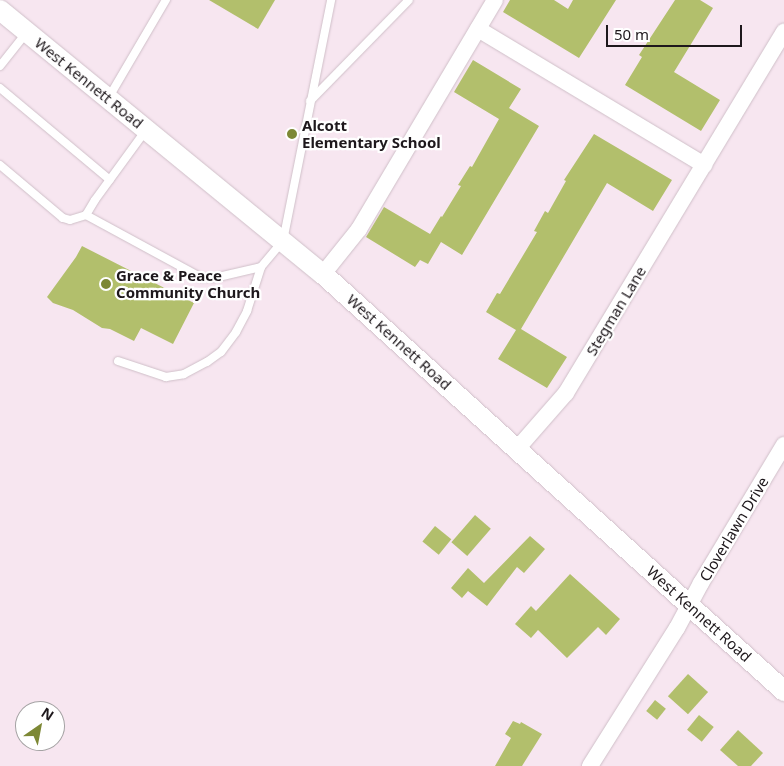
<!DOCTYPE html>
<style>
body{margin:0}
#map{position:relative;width:784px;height:766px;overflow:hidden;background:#f7e6f0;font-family:"Noto Sans",sans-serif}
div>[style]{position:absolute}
.building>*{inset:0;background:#b2bf6c;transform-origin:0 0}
.roads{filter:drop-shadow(0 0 1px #cfbfc8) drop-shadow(0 0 1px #cfbfc8)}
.service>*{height:8px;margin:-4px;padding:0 4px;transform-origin:4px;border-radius:4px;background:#fff}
.minor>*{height:16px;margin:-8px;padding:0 8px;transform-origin:8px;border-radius:8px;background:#fff}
.tertiary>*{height:20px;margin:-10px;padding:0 10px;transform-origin:10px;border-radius:10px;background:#fff}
.dots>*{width:14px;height:14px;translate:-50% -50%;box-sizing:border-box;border:2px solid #fff;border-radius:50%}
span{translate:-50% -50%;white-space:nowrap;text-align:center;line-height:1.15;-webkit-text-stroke:4.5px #fff;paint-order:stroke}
.street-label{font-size:15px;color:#1e181c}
.poi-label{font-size:15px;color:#1e181c;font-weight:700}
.left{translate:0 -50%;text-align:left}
.north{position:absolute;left:15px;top:701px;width:50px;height:50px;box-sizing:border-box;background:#fff;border:1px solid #a5a3a4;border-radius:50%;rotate:33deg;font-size:14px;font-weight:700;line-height:20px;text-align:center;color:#1e181c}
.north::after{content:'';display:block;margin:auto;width:18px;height:22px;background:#7d8835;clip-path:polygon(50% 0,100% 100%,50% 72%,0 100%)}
.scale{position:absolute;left:606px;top:25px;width:136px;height:22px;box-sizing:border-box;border:2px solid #1e181c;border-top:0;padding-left:6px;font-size:15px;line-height:18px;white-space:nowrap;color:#1e181c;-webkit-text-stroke:4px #fff;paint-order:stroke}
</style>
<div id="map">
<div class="building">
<div style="clip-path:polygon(209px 0,275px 0,258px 29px)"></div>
<div style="clip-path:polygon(510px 0,554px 0,568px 9px,573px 0,616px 0,579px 58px,503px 12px)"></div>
<div style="clip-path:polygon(675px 0,700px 0,713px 8px,674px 72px,720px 100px,701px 131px,625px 85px,642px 57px,639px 55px)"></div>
<div style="clip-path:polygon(473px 60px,521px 89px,509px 108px,539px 126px,462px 255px,441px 242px,428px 264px,420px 260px,415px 267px,366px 237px,384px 207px,430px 234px,441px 216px,442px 217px,461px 186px,458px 185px,470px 166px,472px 167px,499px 119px,454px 92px)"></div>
<div style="clip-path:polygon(594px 134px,672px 180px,653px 211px,607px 183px,521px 329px,567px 357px,547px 388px,498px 359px,516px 330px,486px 312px,497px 293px,500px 294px,537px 232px,534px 231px,545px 211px,548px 213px,566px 181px,564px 180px)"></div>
<div style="clip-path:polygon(82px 246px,194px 303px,173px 344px,141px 328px,134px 341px,110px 329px,102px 328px,73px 310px,53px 303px,47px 297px,76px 257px)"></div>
<div style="left:475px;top:515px;width:21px;height:36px;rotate:41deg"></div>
<div style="left:435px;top:526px;width:21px;height:20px;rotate:39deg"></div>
<div style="clip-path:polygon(530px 536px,545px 549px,524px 573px,517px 567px,487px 606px,468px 591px,462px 598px,451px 588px,468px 568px,484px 583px)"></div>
<div style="clip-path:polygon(570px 574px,620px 619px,606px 635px,598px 627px,567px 658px,538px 630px,531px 638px,515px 624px,531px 606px,536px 611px)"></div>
<div style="left:688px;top:674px;width:27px;height:30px;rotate:42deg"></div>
<div style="left:655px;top:700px;width:14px;height:14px;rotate:39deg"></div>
<div style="left:699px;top:715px;width:19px;height:19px;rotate:39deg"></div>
<div style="clip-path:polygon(513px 721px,520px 724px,521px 722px,542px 734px,522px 766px,495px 766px,511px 738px,505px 734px)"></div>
<div style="clip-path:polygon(738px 730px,763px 753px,751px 766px,738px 766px,720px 750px)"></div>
</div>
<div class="roads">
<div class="service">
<div style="left:0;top:66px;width:43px;rotate:-51.5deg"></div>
<div style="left:0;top:88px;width:143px;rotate:39.9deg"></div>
<div style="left:109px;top:97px;width:113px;rotate:-59.6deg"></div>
<div style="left:310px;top:101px;width:141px;rotate:-45.6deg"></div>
<div style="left:0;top:165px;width:82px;rotate:40.1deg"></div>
<div style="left:63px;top:218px;width:7px;rotate:16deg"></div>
<div style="left:70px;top:220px;width:17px;rotate:-17deg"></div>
<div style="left:86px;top:215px;width:132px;rotate:28.5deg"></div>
<div style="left:202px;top:278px;width:12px"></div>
<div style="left:214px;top:278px;width:48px;rotate:-13.2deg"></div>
<div style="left:261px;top:267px;width:34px;rotate:-50deg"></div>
<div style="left:283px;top:241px;width:246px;rotate:-78.7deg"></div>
<div style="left:86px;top:215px;width:17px;rotate:-59deg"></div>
<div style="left:95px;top:200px;width:87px;rotate:-53.9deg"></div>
<div style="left:118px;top:361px;width:51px;rotate:18.4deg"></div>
<div style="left:166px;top:377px;width:18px;rotate:-9deg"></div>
<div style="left:184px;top:374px;width:26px;rotate:-28deg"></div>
<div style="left:207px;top:362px;width:17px;rotate:-36deg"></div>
<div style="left:221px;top:352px;width:25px;rotate:-53deg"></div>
<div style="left:236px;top:332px;width:24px;rotate:-62deg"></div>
<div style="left:247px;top:311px;width:46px;rotate:-72.3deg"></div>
</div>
<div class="minor">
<div style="left:478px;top:29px;width:264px;rotate:31deg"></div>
<div style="left:323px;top:274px;width:58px;rotate:-51.3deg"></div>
<div style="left:359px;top:229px;width:266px;rotate:-59.3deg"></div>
<div style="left:517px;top:449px;width:74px;rotate:-48.8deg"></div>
<div style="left:566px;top:393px;width:422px;rotate:-58.9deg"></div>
<div style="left:590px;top:766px;width:163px;rotate:-57.8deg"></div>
<div style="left:677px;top:628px;width:51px;rotate:-61.9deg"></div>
<div style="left:701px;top:583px;width:161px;rotate:-59deg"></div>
</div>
<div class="tertiary">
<div style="left:0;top:10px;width:417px;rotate:39.3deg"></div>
<div style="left:323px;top:274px;width:622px;rotate:42.13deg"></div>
</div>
</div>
<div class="dots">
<div style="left:292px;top:134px;background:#7d8835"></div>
<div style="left:106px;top:284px;background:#7d8835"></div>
</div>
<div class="street-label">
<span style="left:89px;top:83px;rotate:39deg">West Kennett Road</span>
<span style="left:616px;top:311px;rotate:-59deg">Stegman Lane</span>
<span style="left:399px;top:342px;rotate:42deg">West Kennett Road</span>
<span style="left:734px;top:529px;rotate:-59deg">Cloverlawn Drive</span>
<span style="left:699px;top:614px;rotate:42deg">West Kennett Road</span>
</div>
<div class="poi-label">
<span class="left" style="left:302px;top:134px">Alcott<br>Elementary School</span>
<span class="left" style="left:116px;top:284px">Grace &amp; Peace<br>Community Church</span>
</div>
<div class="north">N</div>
<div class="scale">50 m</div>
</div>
